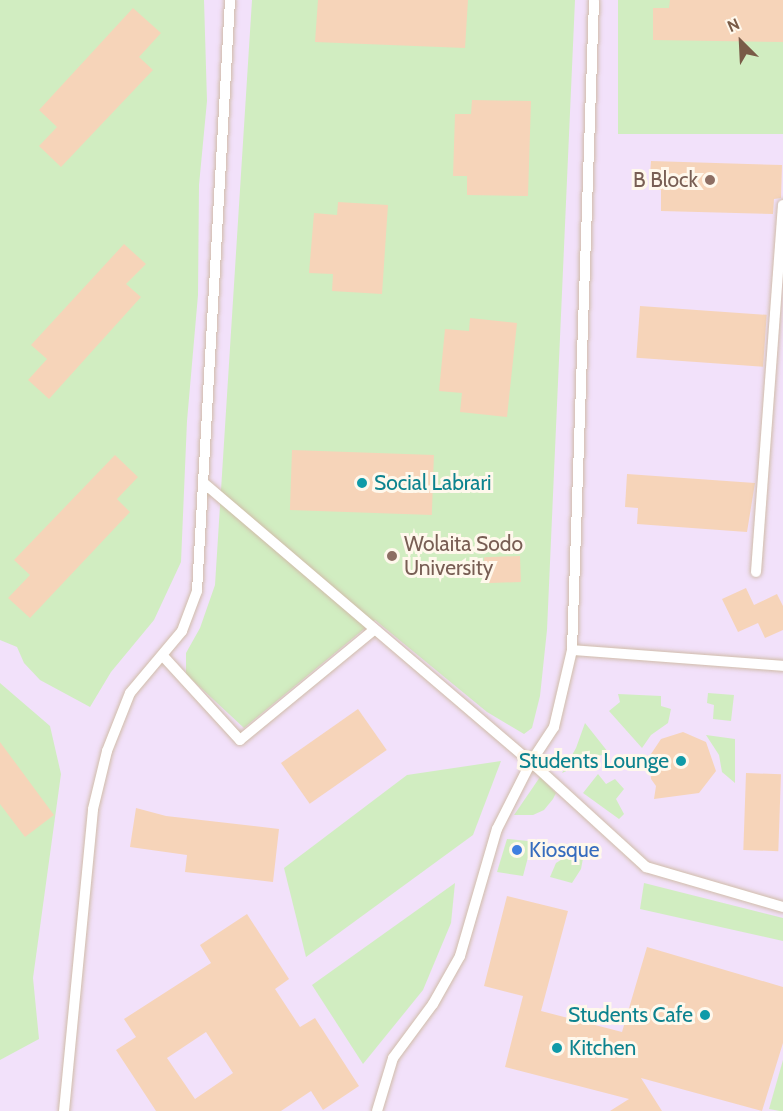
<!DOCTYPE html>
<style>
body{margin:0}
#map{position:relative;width:783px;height:1111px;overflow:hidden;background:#fef5e4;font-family:Cabin,sans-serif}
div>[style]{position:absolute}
.education>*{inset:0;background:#f2e1fa;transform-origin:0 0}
.green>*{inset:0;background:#d1edc1;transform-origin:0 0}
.building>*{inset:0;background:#f6d4b9;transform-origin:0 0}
.roads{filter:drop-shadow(0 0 2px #d0bca9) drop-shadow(0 0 2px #d0bca9)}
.service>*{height:10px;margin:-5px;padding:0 5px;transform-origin:5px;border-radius:5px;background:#fff}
.dots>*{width:16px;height:16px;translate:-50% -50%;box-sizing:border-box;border:3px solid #fff8ec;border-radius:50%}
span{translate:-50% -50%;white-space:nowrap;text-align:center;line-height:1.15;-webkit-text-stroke:6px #fff8ec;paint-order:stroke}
.education-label{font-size:21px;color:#785e54}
.right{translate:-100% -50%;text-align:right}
.left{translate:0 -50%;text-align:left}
.culture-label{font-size:21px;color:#0d838f}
.shop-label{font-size:21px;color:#366cbe}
.north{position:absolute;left:711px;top:12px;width:60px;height:60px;-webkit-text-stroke:4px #fff8ec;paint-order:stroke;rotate:336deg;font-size:16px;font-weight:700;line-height:24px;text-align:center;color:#795b47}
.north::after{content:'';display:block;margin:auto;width:21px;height:27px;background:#795b47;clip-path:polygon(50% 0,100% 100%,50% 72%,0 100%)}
</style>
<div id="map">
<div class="education">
<div style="left:0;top:0;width:783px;height:1111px"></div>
</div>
<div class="green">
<div style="clip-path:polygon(0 0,204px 0,207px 101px,199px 185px,198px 295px,187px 421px,181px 562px,154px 620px,111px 672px,90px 707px,40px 680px,24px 663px,17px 647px,0 640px)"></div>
<div style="clip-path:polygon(252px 0,575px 0,547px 630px,540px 696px,532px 728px,524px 734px,487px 712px,375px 620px,244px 728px,186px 674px,186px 653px,200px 628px,215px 585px)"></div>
<div style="left:618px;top:0;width:165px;height:134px"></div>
<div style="clip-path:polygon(0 683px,50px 726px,61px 774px,33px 978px,39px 1039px,0 1060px)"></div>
<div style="clip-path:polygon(708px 693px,734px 695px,731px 721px,713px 719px,714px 705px,707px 703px)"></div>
<div style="clip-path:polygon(618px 694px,661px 696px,661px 706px,671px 709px,668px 723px,651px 735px,642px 748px,609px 711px,620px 702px)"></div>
<div style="clip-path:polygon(585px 723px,608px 752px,562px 773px,576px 748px)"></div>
<div style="clip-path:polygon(706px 735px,735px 739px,735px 783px,722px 772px,719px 755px)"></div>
<div style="clip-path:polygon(501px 761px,473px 835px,306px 957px,284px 868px,407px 775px)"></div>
<div style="clip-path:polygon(598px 774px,606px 784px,615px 779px,624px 789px,616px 799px,624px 814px,619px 819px,583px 793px)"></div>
<div style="clip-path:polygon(540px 777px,556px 793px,553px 799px,544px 810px,533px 815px,514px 815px)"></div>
<div style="clip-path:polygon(507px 839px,528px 841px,531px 846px,523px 876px,497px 872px)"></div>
<div style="clip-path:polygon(572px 853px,584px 853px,581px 869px,572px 883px,550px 877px,556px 863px)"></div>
<div style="clip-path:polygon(455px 883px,451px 923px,423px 990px,363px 1064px,312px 985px)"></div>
<div style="clip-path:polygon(644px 883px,783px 918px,783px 941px,640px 909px)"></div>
<div style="clip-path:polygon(783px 1060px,783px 1111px,780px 1111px,769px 1109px)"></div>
</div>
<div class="building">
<div style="clip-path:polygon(318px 0,468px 0,465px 48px,315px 42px)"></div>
<div style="clip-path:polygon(670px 0,783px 0,783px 42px,653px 40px,653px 8px,669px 8px)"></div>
<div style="clip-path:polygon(133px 8px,161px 33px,139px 57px,153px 70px,61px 167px,39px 146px,57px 127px,39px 110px)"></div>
<div style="clip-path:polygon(472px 100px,531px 101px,528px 196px,467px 195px,467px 176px,453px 176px,455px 114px,471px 114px)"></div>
<div style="clip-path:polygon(651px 161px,782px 165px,781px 198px,774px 199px,773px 214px,661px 211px,661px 190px,649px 189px)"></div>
<div style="clip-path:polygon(338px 202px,388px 205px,382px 294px,332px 291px,333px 274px,309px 273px,314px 213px,337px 215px)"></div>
<div style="clip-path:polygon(124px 244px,146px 264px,126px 284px,141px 297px,49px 399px,28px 380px,47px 359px,31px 345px)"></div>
<div style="left:640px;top:306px;width:127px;height:52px;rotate:4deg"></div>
<div style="clip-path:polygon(470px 318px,517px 323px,507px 417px,460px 412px,462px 393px,439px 391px,445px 329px,469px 331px)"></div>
<div style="left:292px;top:450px;width:142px;height:60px;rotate:2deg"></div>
<div style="clip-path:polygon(115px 455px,138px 477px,117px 499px,130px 512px,30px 618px,8px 598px,30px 575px,14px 560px)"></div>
<div style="clip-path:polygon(627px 474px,755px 483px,747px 532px,637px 524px,638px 508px,625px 507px)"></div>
<div style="left:520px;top:556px;width:26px;height:36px;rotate:88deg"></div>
<div style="clip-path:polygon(746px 588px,754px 605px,777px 594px,783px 606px,783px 630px,765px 638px,758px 623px,738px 632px,722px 599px)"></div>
<div style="left:358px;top:709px;width:50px;height:94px;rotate:55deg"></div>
<div style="clip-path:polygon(683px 732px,706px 742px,716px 771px,699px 793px,654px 799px,656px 786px,651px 779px,649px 757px,661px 739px)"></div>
<div style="clip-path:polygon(0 742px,54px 815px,25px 837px,0 804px)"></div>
<div style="left:746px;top:773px;width:35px;height:77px;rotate:2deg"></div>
<div style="clip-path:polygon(136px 808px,166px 816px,279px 829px,273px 882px,185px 872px,187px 855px,130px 847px)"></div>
<div style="clip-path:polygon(507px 896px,568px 911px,541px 1011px,622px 1032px,647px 947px,783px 987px,783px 1043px,762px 1111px,641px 1078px,662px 1111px,610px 1111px,629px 1099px,505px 1067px,523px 996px,484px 986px)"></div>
<div style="clip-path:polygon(evenodd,247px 914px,289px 979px,275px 989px,300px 1027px,315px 1018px,359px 1086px,323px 1110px,311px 1091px,281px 1111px,156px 1111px,116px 1050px,136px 1037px,124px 1019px,211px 963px,200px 945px,247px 914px,206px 1032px,233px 1073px,195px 1099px,167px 1058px,206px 1032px)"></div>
</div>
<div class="roads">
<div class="service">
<div style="left:205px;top:484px;width:428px;rotate:40.5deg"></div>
<div style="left:531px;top:762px;width:156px;rotate:42.4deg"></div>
<div style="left:646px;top:867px;width:143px;rotate:16.3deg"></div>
<div style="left:756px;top:572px;width:368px;rotate:-85.8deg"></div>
<div style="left:572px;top:650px;width:212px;rotate:4.3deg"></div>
<div style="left:163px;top:656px;width:114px;rotate:47.5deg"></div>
<div style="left:240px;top:740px;width:173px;rotate:-39.4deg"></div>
<div style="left:64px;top:1111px;width:303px;rotate:-84.5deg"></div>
<div style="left:93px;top:809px;width:60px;rotate:-76.4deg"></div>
<div style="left:107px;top:751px;width:62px;rotate:-68.4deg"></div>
<div style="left:130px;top:693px;width:81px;rotate:-50deg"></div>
<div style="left:182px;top:631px;width:43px;rotate:-69.4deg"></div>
<div style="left:197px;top:591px;width:592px;rotate:-86.8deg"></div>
<div style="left:377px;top:1111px;width:55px;rotate:-73.2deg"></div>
<div style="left:393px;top:1058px;width:67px;rotate:-53.5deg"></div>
<div style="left:433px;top:1004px;width:55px;rotate:-60.6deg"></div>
<div style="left:460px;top:956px;width:132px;rotate:-73.8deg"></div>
<div style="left:497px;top:829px;width:75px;rotate:-63.1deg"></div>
<div style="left:531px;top:762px;width:42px;rotate:-56.7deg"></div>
<div style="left:554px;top:727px;width:79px;rotate:-76.8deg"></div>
<div style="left:572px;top:650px;width:650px;rotate:-88.06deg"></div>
</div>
</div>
<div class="dots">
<div style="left:710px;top:180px;background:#8d6e63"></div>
<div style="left:362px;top:483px;background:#0f9aa8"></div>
<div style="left:392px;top:556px;background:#8d6e63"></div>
<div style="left:681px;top:761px;background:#0f9aa8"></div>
<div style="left:517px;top:850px;background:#3f7fe0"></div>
<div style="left:705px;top:1015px;background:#0f9aa8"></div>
<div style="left:557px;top:1048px;background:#0f9aa8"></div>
</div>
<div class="education-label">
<span class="right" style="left:698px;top:180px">B Block</span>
<span class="left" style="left:404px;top:556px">Wolaita Sodo<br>University</span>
</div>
<div class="culture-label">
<span class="left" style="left:374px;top:483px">Social Labrari</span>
<span class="right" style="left:669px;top:761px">Students Lounge</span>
<span class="right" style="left:693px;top:1015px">Students Cafe</span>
<span class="left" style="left:569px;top:1048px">Kitchen</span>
</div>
<div class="shop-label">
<span class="left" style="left:529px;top:850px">Kiosque</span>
</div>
<div class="north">N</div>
</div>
